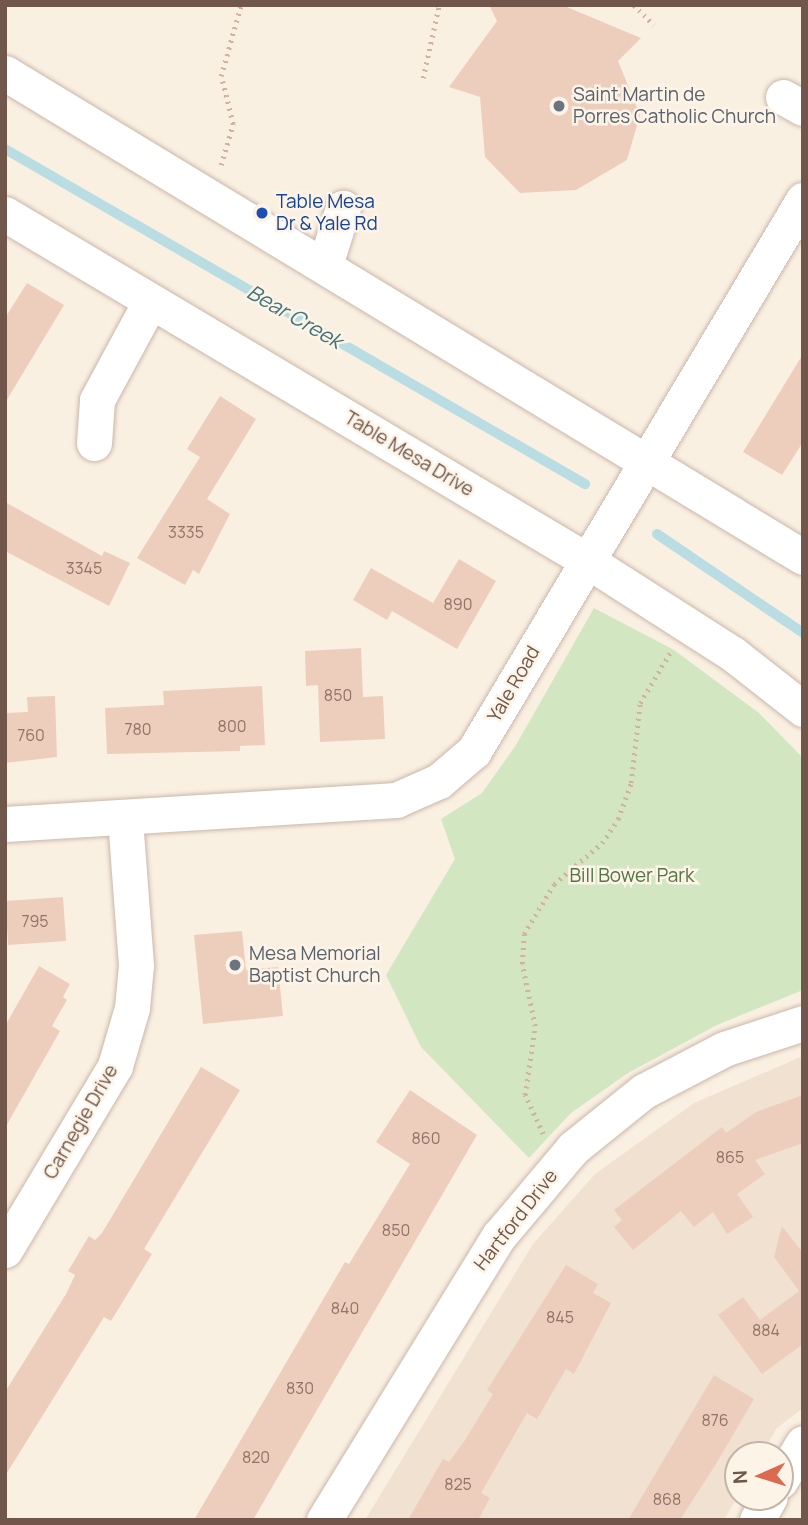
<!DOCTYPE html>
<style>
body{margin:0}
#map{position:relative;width:808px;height:1525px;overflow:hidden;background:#faf0e2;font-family:Manrope,sans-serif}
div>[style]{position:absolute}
.residential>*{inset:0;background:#f1e1d1}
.green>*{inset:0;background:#d2e6c2}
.stream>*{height:10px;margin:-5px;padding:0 5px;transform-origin:5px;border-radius:5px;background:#b9dde2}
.building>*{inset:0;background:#edcebc;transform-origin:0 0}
.path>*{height:4.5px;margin-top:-2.25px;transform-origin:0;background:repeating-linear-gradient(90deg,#d2b1a0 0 2px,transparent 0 7px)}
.roads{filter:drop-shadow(0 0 2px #cab7aa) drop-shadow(0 0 2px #cab7aa)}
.minor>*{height:35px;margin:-17.5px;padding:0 17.5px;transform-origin:17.5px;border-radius:17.5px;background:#fff}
.dots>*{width:19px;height:19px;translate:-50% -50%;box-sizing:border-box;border:4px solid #fdf4e8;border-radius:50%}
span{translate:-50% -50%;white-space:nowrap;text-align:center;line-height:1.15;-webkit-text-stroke:5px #fdf4e8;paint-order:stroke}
.number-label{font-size:16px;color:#8f7467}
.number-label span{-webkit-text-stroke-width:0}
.worship-label{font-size:19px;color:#5b616d}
.left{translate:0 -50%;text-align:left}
.transit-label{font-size:19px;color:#164399}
.street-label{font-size:19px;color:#70564b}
.park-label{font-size:19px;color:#547544}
.water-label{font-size:21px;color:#43747b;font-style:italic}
.frame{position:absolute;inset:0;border:7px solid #70564b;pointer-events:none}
.north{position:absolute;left:724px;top:1441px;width:70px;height:70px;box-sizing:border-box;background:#fdf4e8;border:2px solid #c5b5a9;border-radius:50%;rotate:267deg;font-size:19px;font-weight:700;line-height:28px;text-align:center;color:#70564b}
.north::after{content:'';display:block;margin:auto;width:24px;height:32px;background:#db6a50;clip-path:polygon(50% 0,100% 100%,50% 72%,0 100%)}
</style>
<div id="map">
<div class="residential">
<div style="clip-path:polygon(803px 1056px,803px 1408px,777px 1428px,761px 1455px,738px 1455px,738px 1496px,724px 1520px,365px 1520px,533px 1244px,595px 1174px,694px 1103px)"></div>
</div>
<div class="green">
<div style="clip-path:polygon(594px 608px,674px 650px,759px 713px,803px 758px,803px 990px,717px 1025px,628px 1073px,571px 1113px,529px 1158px,421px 1047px,386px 975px,455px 859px,441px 819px,482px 793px,516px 745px)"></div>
</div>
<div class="stream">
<div style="left:5px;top:149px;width:670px;rotate:30.01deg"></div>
<div style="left:657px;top:534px;width:176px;rotate:34.1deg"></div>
</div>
<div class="building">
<div style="clip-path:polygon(489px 5px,562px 5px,641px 38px,618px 61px,640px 115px,627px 160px,576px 190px,520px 193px,485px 157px,480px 97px,449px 87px,497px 21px)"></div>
<div style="clip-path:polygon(27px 283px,64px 305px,5px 403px,5px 318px)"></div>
<div style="clip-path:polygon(803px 354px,803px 442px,782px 475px,743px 452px)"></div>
<div style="clip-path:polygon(220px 396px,256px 419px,207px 499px,230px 514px,199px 574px,193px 570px,185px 585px,137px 558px,200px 457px,187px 449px)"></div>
<div style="clip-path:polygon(5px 502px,102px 556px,104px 551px,130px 563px,109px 606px,5px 551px)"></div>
<div style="clip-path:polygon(459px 559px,496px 581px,457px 649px,392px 611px,387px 620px,353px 600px,371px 568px,433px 603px)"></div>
<div style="clip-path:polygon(361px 648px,363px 697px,383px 696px,385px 739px,320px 742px,318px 685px,306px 686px,305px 651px)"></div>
<div style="clip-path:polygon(262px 686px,265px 745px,240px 746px,240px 751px,107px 754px,105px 708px,164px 705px,163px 691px)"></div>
<div style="clip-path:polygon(55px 696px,57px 757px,5px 763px,5px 713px,28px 712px,27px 697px)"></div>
<div style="left:63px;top:897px;width:44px;height:58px;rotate:86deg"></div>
<div style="clip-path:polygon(242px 931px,246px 970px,278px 967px,283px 1016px,203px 1024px,194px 935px)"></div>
<div style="clip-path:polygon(39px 966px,70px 984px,63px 997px,67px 1000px,52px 1026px,60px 1031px,5px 1128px,5px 1026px)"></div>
<div style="clip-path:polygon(201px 1067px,240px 1090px,144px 1249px,152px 1254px,111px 1321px,104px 1317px,5px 1476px,5px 1392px,66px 1294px,75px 1275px,68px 1271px,89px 1236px,95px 1240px,102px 1233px)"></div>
<div style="clip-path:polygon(410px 1090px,477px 1135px,253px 1520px,194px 1520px,345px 1262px,349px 1264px,410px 1164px,376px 1142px)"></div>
<div style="clip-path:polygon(803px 1095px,803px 1143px,755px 1160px,765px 1174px,737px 1194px,753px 1217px,727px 1234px,713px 1212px,694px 1227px,681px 1211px,633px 1250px,614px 1227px,622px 1220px,614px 1210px,722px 1127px,726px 1133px,756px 1112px)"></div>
<div style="clip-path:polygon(782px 1226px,803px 1253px,803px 1344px,762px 1374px,718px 1315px,743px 1297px,760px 1320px,799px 1291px,774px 1257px)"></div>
<div style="clip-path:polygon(566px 1265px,598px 1284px,593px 1293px,611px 1303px,574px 1374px,566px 1369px,537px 1419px,527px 1413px,481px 1493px,490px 1498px,478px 1520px,408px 1520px,443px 1459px,449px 1462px,465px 1440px,493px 1394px,487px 1390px)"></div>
<div style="clip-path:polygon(714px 1375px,754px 1399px,716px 1464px,680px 1520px,628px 1520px)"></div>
</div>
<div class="path">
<div style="left:634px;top:5px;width:28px;rotate:45deg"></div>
<div style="left:423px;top:78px;width:75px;rotate:-77.6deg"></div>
<div style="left:221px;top:165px;width:43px;rotate:-73.7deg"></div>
<div style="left:233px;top:124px;width:49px;rotate:-104deg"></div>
<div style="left:221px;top:76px;width:74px;rotate:-74.3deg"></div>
<div style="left:543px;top:1134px;width:43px;rotate:-114.8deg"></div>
<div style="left:525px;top:1095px;width:70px;rotate:-81.8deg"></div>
<div style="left:535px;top:1026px;width:63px;rotate:-101.8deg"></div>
<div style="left:522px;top:964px;width:30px;rotate:-86deg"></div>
<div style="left:524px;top:934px;width:58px;rotate:-59deg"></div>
<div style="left:554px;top:884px;width:63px;rotate:-40.5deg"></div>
<div style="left:602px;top:843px;width:29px;rotate:-56deg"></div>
<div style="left:618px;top:819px;width:38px;rotate:-70deg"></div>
<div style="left:631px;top:783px;width:81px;rotate:-83.6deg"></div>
<div style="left:640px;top:703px;width:61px;rotate:-59.2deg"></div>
</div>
<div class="roads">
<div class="minor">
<div style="left:5px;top:73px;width:933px;rotate:31.24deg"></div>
<div style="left:783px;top:97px;width:23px;rotate:29deg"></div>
<div style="left:5px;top:214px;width:676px;rotate:30.77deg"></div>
<div style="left:586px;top:560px;width:174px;rotate:32.6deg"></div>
<div style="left:733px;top:654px;width:89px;rotate:38.2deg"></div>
<div style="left:325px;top:265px;width:60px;rotate:-72.5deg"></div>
<div style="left:94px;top:443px;width:43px;rotate:-86deg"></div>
<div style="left:97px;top:400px;width:111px;rotate:-61.6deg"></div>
<div style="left:5px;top:824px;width:392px;rotate:-3.5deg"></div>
<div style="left:396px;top:800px;width:47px;rotate:-23.8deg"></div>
<div style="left:439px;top:781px;width:46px;rotate:-40.6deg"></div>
<div style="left:474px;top:751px;width:642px;rotate:-59.16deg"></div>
<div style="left:5px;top:1250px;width:214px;rotate:-59.1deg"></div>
<div style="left:115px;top:1066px;width:60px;rotate:-73.7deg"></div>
<div style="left:132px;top:1008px;width:43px;rotate:-84.7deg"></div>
<div style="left:136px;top:965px;width:148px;rotate:-94.3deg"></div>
<div style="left:780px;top:1481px;width:44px;rotate:-58.8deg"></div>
<div style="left:324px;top:1520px;width:334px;rotate:-58.4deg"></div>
<div style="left:499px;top:1236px;width:115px;rotate:-49.9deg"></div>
<div style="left:573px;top:1148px;width:91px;rotate:-38.8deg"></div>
<div style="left:644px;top:1091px;width:90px;rotate:-27.7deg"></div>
<div style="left:724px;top:1049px;width:83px;rotate:-18.2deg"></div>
<div style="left:757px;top:1520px;width:26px;rotate:-61deg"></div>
</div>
</div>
<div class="dots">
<div style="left:559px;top:106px;background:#6b7280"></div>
<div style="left:262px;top:213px;background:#1a4fb4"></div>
<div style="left:235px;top:965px;background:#6b7280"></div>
</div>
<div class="number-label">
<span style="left:186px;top:532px">3335</span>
<span style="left:84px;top:568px">3345</span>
<span style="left:458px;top:604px">890</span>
<span style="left:338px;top:695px">850</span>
<span style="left:232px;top:726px">800</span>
<span style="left:138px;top:729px">780</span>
<span style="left:31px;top:735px">760</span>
<span style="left:35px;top:921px">795</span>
<span style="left:426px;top:1138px">860</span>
<span style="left:730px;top:1157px">865</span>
<span style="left:396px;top:1230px">850</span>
<span style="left:345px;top:1308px">840</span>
<span style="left:560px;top:1317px">845</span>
<span style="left:766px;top:1330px">884</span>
<span style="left:300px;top:1388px">830</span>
<span style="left:715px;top:1420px">876</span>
<span style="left:256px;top:1457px">820</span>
<span style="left:458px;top:1484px">825</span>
<span style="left:667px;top:1499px">868</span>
</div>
<div class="worship-label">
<span class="left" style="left:573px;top:106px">Saint Martin de<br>Porres Catholic Church</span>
<span class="left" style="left:249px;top:965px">Mesa Memorial<br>Baptist Church</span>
</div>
<div class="transit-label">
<span class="left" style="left:276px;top:213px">Table Mesa<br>Dr &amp; Yale Rd</span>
</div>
<div class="street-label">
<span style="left:409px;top:454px;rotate:31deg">Table Mesa Drive</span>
<span style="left:514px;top:684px;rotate:-60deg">Yale Road</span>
<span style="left:81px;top:1122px;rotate:-60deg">Carnegie Drive</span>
<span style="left:516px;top:1220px;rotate:-52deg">Hartford Drive</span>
</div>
<div class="park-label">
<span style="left:632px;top:876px">Bill Bower Park</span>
</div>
<div class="water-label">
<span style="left:295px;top:316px;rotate:30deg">Bear Creek</span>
</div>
<div class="frame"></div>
<div class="north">N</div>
</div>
